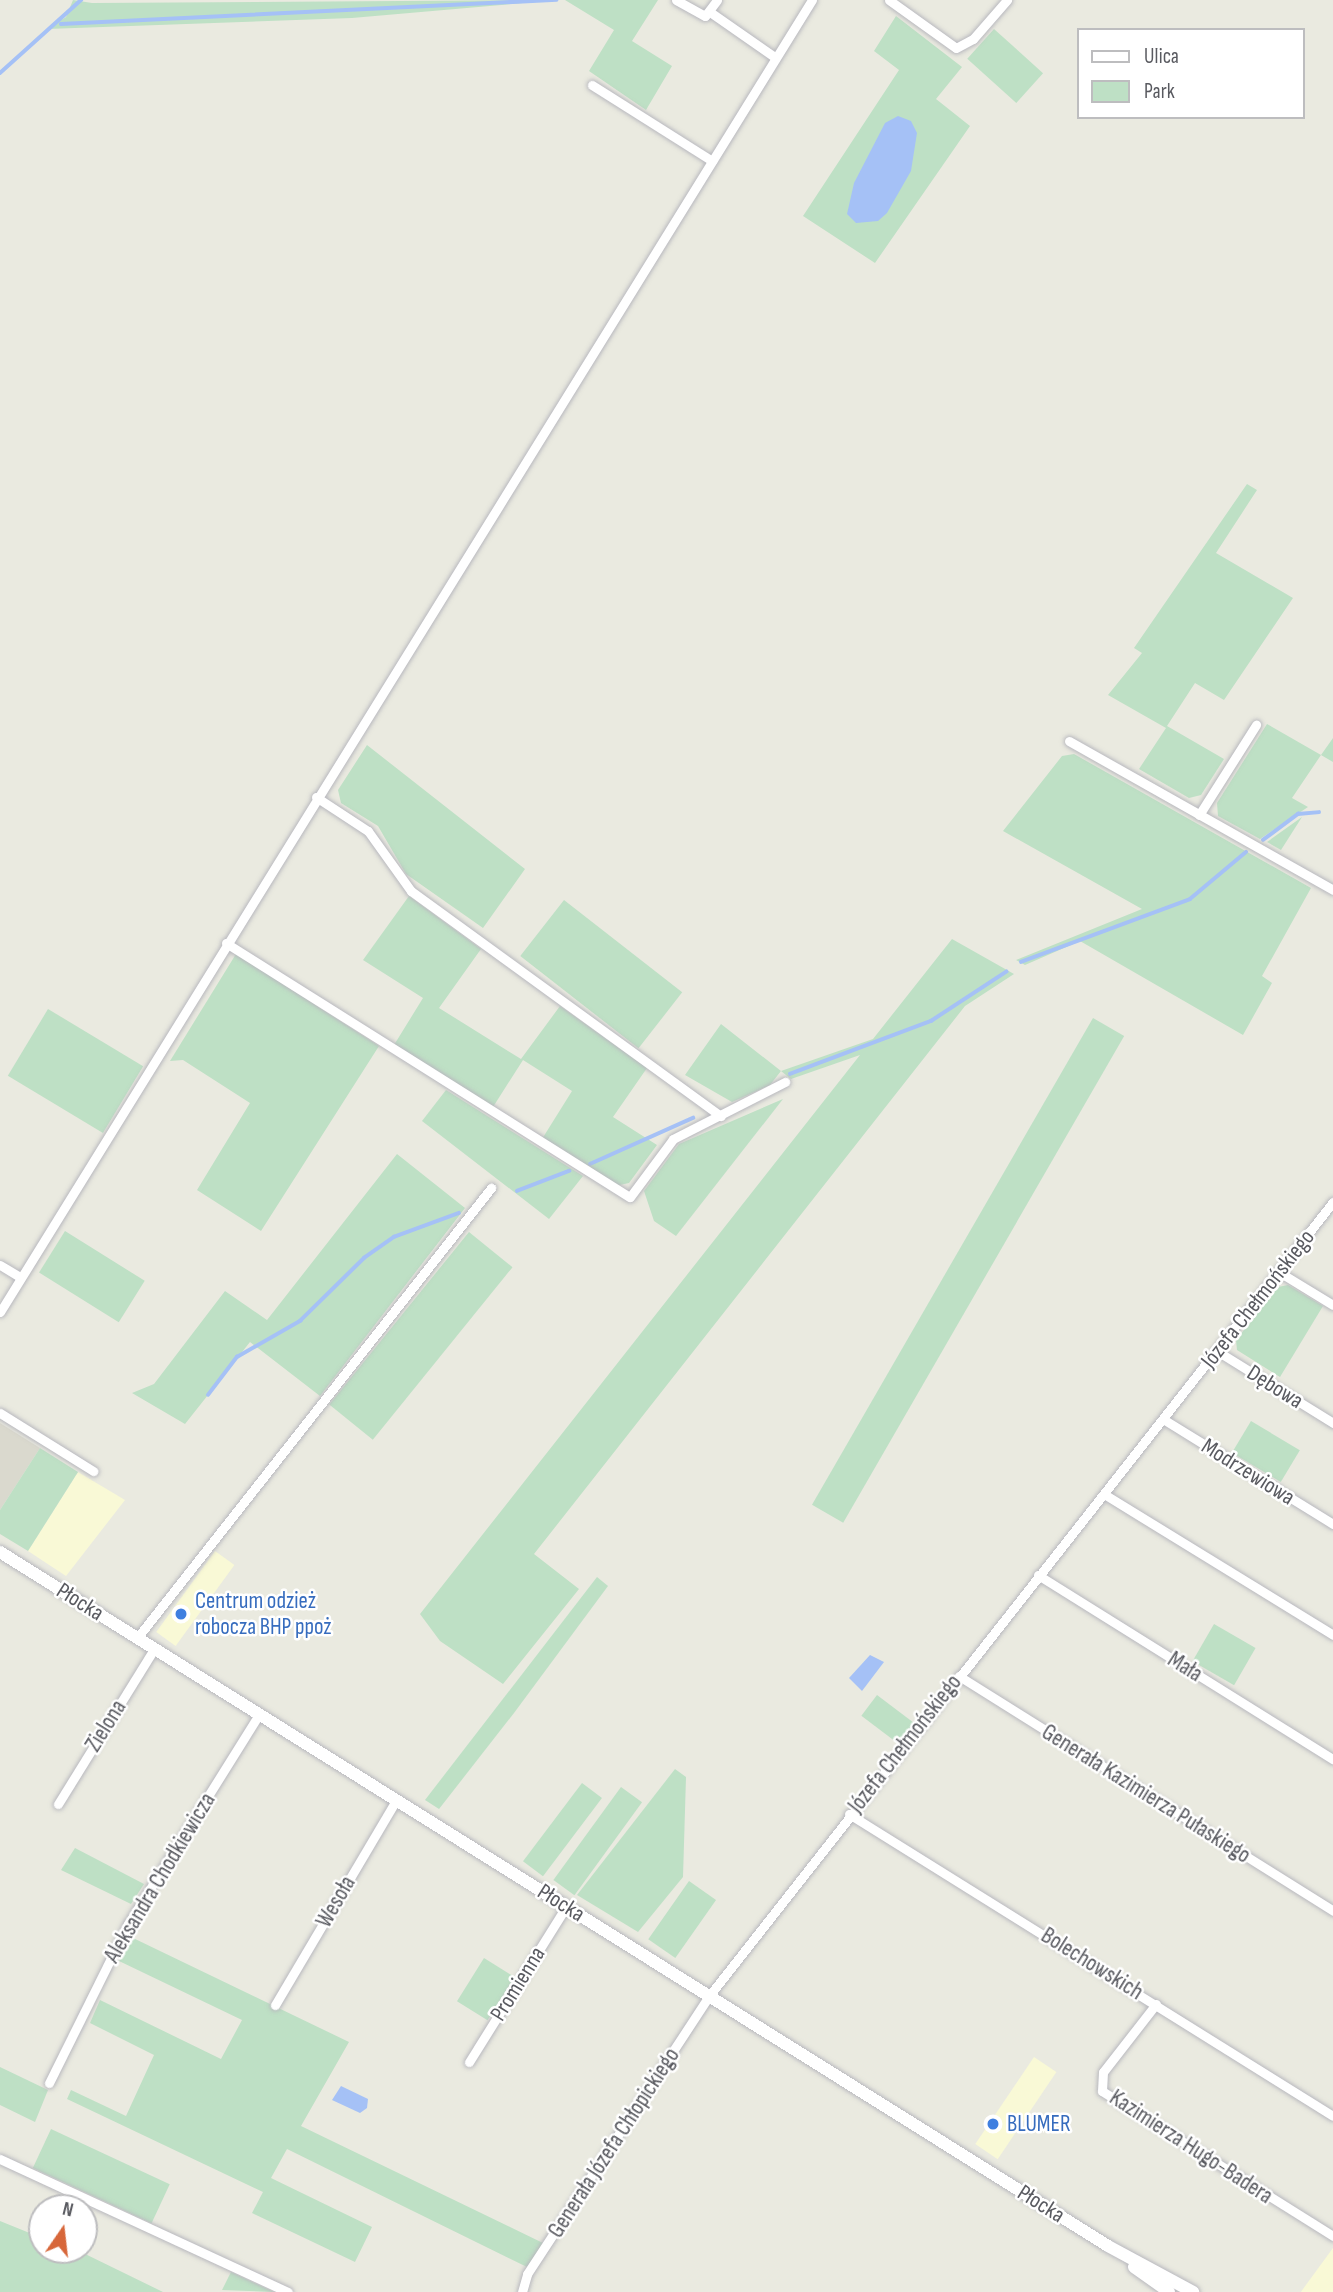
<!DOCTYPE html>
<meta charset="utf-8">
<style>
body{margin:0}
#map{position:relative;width:1333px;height:2292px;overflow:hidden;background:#eaeae0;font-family:"Sofia Sans Condensed",sans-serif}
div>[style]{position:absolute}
.commercial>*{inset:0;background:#f9f9d6;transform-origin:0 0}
.education>*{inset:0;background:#dad9ce}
.green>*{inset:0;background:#bee0c5;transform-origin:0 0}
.water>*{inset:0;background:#a5c1f6}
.stream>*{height:3.5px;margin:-1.75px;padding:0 1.75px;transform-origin:1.75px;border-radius:1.75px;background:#a5c1f6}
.roads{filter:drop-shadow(0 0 2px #b8b8be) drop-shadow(0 0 2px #b8b8be)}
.street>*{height:9px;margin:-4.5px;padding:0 4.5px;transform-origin:4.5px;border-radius:4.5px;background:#fff}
.secondary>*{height:12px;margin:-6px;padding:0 6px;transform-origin:6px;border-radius:6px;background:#fff}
.dots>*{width:19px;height:19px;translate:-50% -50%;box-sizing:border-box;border:4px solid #fff;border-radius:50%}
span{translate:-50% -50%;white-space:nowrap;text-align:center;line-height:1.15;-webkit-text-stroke:5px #fff;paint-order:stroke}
.street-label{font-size:23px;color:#595a60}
.shop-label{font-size:23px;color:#366cbe}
.left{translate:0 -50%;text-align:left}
.legend{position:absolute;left:1077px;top:28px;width:228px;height:91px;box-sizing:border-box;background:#fff;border:2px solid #bdbdbf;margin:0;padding:9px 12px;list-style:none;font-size:21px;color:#595a60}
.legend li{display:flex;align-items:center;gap:14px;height:35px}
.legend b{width:35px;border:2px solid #bdbdbf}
.north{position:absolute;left:28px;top:2194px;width:70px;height:70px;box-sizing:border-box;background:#fff;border:2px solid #bdbdbf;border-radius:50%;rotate:14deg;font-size:19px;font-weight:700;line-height:28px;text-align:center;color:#595a60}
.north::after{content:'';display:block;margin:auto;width:24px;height:32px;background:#d7673a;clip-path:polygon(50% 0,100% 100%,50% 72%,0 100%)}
</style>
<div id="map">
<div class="commercial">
<div style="clip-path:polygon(78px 1472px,125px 1500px,66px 1576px,28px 1551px)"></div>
<div style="left:215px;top:1551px;width:24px;height:100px;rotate:36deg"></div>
<div style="left:1034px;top:2057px;width:27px;height:105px;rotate:34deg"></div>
<div style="clip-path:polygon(1333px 2248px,1333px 2292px,1301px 2292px,1303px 2289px)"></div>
</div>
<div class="education">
<div style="clip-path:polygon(0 1423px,40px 1448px,0 1510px)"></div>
</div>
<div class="green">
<div style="clip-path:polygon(73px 0,92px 3px,557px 0,352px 18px,47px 29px,66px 17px)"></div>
<div style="clip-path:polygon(565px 0,658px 0,632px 41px,672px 66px,646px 110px,589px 71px,614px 30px)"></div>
<div style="clip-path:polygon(896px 16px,962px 67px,936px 99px,970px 126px,875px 263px,803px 216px,899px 70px,874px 51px)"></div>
<div style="left:994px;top:29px;width:66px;height:40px;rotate:42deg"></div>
<div style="clip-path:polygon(1247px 484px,1257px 490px,1216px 553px,1293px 598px,1224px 700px,1195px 683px,1167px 726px,1224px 759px,1201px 795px,1189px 798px,1139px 769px,1166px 728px,1108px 695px,1142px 653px,1134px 648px)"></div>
<div style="clip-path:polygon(1267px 724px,1321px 755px,1333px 738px,1333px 762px,1321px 755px,1292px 798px,1308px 807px,1260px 839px,1218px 816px,1217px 803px)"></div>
<div style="clip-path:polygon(367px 745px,525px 869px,483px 928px,406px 874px,378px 826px,341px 803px,338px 790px)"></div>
<div style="clip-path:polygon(1074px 754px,1311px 888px,1262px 976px,1272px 983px,1243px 1035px,1080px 941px,1025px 965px,1016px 960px,1142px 909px,1003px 831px,1062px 756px)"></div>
<div style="clip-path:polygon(1302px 817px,1281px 850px,1267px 842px)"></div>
<div style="clip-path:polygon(409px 896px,481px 949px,439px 1008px,521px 1059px,560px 1006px,647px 1068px,613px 1117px,657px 1145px,629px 1183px,615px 1186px,542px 1139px,572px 1091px,523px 1060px,493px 1107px,394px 1045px,423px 998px,363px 960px)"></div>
<div style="left:564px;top:900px;width:150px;height:71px;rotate:38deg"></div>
<div style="clip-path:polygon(952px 939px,1014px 974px,965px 1006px,534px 1554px,579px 1589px,503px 1684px,440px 1641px,420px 1614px,860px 1055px,791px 1079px,781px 1071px,770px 1085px,732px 1102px,685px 1075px,721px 1024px,781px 1071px,873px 1039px)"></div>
<div style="clip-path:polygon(236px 954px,379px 1046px,261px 1231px,197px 1190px,250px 1103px,183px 1060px,170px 1061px)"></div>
<div style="left:48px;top:1009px;width:111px;height:78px;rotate:31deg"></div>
<div style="left:1093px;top:1018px;width:36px;height:562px;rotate:30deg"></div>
<div style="clip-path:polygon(446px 1090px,583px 1176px,549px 1219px,422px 1121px)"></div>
<div style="clip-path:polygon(783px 1099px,676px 1236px,654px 1221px,644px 1191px,679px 1144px)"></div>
<div style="clip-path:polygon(397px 1154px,465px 1208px,320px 1396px,250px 1342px,185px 1424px,132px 1393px,154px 1384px,225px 1291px,267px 1320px)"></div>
<div style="left:65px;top:1231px;width:94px;height:49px;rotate:32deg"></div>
<div style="left:469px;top:1232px;width:56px;height:222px;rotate:39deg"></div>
<div style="clip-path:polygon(1288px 1285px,1323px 1306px,1280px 1377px,1237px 1350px,1236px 1340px,1278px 1287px)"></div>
<div style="left:1251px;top:1421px;width:57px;height:37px;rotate:31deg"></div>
<div style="clip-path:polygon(40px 1448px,78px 1472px,28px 1551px,0 1534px,0 1510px)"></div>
<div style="clip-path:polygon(597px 1577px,608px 1586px,514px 1713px,439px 1809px,425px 1800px)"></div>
<div style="left:1214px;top:1624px;width:48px;height:43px;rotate:30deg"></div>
<div style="left:877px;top:1695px;width:48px;height:26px;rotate:37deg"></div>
<div style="clip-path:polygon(675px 1769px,686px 1777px,683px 1877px,638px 1932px,577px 1895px)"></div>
<div style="left:582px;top:1783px;width:25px;height:98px;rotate:37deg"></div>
<div style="left:621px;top:1787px;width:26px;height:115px;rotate:36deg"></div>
<div style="clip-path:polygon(75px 1848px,144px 1884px,131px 1904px,61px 1870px)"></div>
<div style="left:689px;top:1881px;width:33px;height:71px;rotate:35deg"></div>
<div style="clip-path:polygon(131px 1937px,349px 2042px,301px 2126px,545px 2244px,527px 2267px,287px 2149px,271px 2178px,372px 2227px,355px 2262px,252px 2213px,263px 2192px,67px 2099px,71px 2090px,126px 2116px,154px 2055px,90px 2023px,100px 2000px,221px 2059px,242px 2020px,119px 1961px)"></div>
<div style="left:484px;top:1958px;width:36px;height:51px;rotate:32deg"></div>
<div style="clip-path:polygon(0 2067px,48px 2090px,35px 2122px,0 2105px)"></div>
<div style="left:51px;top:2129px;width:131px;height:43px;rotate:25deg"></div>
<div style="clip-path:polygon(0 2221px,42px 2238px,42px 2250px,77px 2250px,163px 2292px,0 2292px)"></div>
<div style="clip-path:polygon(231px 2272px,274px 2292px,222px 2290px)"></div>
</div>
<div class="water">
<div style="clip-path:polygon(898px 116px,911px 121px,917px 133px,911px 171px,887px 213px,878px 221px,856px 223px,847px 214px,854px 183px,885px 123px)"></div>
<div style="clip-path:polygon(870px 1655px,884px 1662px,862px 1691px,849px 1678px)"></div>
<div style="clip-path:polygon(341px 2086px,368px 2099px,367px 2108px,360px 2113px,332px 2100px)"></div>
</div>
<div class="stream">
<div style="left:61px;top:24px;width:496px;rotate:-2.8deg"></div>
<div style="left:0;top:73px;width:109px;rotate:-42deg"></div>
<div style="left:1263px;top:840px;width:44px;rotate:-36.6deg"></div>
<div style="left:1298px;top:814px;width:21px;rotate:-5deg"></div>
<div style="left:1021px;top:962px;width:180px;rotate:-20.4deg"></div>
<div style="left:1190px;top:899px;width:73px;rotate:-40deg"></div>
<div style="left:790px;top:1074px;width:151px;rotate:-20.6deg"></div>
<div style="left:931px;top:1021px;width:90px;rotate:-33.2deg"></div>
<div style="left:590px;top:1164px;width:113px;rotate:-24.1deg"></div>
<div style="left:517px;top:1191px;width:56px;rotate:-21deg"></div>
<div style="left:208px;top:1395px;width:48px;rotate:-52.7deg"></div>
<div style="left:237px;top:1357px;width:73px;rotate:-29.7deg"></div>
<div style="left:300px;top:1321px;width:90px;rotate:-44.5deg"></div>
<div style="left:364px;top:1258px;width:37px;rotate:-35deg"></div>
<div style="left:394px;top:1237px;width:69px;rotate:-20.3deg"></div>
</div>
<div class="roads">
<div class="street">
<div style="left:676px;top:0;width:33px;rotate:29deg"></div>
<div style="left:705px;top:16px;width:20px;rotate:-53deg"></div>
<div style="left:889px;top:0;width:82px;rotate:35.6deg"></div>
<div style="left:956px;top:48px;width:19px;rotate:-28deg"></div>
<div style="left:973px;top:39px;width:52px;rotate:-48.9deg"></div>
<div style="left:710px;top:12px;width:80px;rotate:34.9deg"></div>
<div style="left:592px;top:85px;width:142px;rotate:32.3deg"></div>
<div style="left:1069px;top:741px;width:303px;rotate:29.4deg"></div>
<div style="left:316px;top:797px;width:62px;rotate:33.2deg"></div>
<div style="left:368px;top:831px;width:74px;rotate:54.4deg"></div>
<div style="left:411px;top:891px;width:383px;rotate:36deg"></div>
<div style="left:1199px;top:815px;width:107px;rotate:-57.7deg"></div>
<div style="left:226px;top:943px;width:477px;rotate:32.2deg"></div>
<div style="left:630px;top:1197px;width:72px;rotate:-53.4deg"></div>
<div style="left:673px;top:1139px;width:126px;rotate:-27deg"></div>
<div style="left:0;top:1265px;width:23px;rotate:31deg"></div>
<div style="left:1279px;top:1272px;width:63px;rotate:31.4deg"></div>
<div style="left:0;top:1312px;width:1543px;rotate:-58.25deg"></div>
<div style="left:1217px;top:1351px;width:137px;rotate:31.8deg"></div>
<div style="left:0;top:1413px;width:110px;rotate:31.9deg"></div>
<div style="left:1163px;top:1419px;width:200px;rotate:31.7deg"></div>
<div style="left:1104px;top:1494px;width:269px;rotate:31.6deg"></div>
<div style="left:1038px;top:1575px;width:348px;rotate:32deg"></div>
<div style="left:137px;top:1638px;width:573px;rotate:-51.81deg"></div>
<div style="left:959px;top:1676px;width:442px;rotate:32.1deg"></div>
<div style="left:58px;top:1804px;width:182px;rotate:-58.2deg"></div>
<div style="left:849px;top:1814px;width:570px;rotate:31.96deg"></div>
<div style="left:1156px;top:2004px;width:86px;rotate:127.9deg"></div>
<div style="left:1103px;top:2072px;width:19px;rotate:93deg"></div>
<div style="left:1102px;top:2091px;width:273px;rotate:32.1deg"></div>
<div style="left:275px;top:2005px;width:238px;rotate:-59.4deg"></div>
<div style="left:469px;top:2062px;width:183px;rotate:-58deg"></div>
<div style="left:49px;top:2083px;width:178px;rotate:-63.6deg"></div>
<div style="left:128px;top:1924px;width:248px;rotate:-58deg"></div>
<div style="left:0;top:2159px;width:317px;rotate:24.8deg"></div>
<div style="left:522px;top:2292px;width:19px;rotate:-74deg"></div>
<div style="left:527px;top:2274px;width:332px;rotate:-56.8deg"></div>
<div style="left:709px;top:1996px;width:1010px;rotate:-51.84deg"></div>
</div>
<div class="secondary">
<div style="left:0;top:1552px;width:1307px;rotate:32.06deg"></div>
<div style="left:1108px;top:2246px;width:97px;rotate:28.4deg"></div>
<div style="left:1134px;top:2267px;width:43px;rotate:35.5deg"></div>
</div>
</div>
<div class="dots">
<div style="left:181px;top:1614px;background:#3f7fe0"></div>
<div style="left:993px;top:2124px;background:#3f7fe0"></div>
</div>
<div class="street-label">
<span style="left:1258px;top:1299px;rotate:-52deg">Józefa Chełmońskiego</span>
<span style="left:1275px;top:1387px;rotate:32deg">Dębowa</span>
<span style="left:1248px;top:1472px;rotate:32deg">Modrzewiowa</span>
<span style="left:80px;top:1602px;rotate:32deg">Płocka</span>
<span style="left:1185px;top:1667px;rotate:32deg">Mała</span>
<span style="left:106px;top:1726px;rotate:-58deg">Zielona</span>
<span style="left:905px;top:1744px;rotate:-52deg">Józefa Chełmońskiego</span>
<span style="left:1146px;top:1794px;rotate:32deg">Generała Kazimierza Pułaskiego</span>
<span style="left:160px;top:1878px;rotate:-59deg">Aleksandra Chodkiewicza</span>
<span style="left:336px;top:1902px;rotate:-60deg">Wesoła</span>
<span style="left:561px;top:1903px;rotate:32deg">Płocka</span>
<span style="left:1092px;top:1964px;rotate:32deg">Bolechowskich</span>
<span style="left:518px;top:1984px;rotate:-58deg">Promienna</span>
<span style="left:614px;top:2143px;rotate:-57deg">Generała Józefa Chłopickiego</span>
<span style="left:1191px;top:2147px;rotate:33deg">Kazimierza Hugo-Badera</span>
<span style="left:1041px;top:2204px;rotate:32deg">Płocka</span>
</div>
<div class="shop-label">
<span class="left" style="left:195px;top:1614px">Centrum odzież<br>robocza BHP ppoż</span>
<span class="left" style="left:1007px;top:2124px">BLUMER</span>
</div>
<ul class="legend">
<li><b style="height:9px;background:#fff"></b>Ulica</li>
<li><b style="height:19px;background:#bee0c5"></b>Park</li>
</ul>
<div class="north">N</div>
</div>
